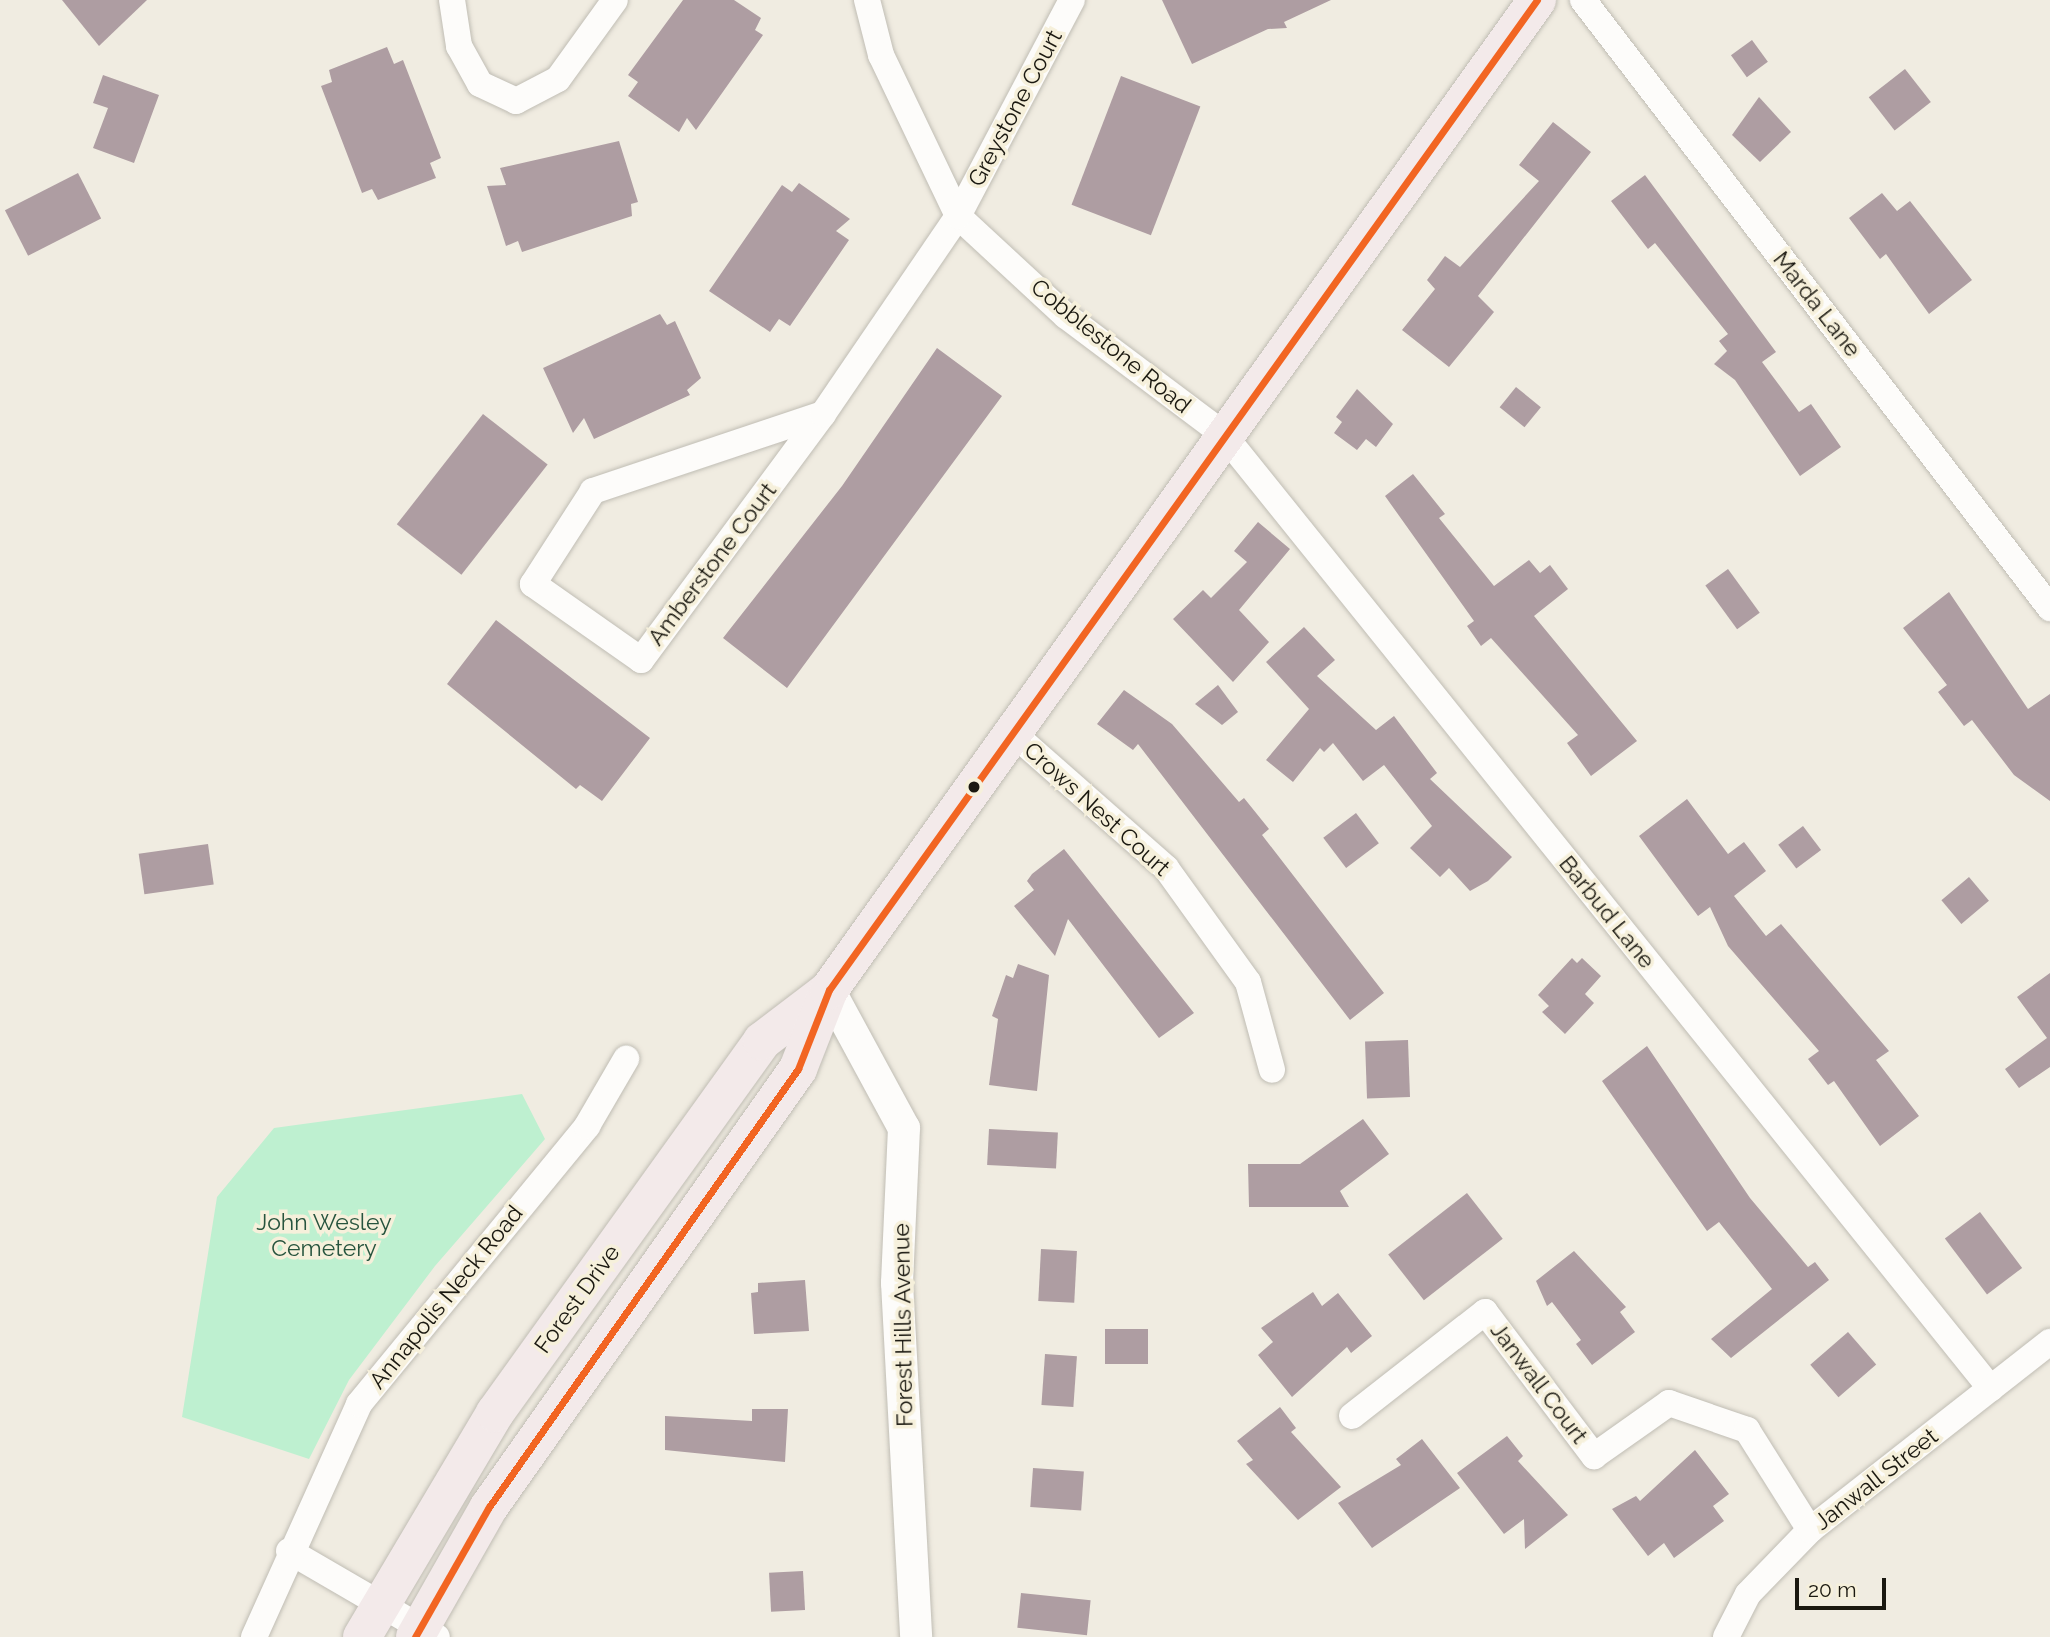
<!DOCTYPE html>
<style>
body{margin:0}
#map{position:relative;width:2050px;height:1637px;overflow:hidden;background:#f0ece1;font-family:Raleway,sans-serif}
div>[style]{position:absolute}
.green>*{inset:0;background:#bef0d0}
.building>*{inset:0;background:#ae9da2;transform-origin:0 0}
.roads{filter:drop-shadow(0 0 2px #c0bdb4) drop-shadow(0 0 2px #c0bdb4)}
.minor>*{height:26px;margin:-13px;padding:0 13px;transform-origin:13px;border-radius:13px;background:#fdfcfa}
.tertiary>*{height:32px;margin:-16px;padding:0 16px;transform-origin:16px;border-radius:16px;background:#fdfcfa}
.primary>*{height:38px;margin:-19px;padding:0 19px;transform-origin:19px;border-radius:19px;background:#f3eaea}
.bus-1>*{height:7px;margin:-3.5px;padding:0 3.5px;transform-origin:3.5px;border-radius:3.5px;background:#f26522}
.dots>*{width:19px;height:19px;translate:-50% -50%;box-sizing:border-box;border:4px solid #f6f0db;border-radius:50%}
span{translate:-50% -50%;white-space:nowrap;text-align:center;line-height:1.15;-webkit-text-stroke:7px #f6f0db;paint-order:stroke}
.street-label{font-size:23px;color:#1a1810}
.park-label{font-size:23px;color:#27543e}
.scale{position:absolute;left:1795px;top:1578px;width:91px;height:32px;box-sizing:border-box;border:4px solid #1a1810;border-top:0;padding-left:9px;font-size:21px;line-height:24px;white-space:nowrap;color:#1a1810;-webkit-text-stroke:5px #f6f0db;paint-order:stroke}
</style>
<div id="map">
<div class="green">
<div style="clip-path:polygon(522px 1094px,545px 1139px,435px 1266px,349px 1380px,309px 1459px,182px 1417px,217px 1197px,274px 1128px)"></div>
</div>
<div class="building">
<div style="clip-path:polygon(62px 0,147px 0,99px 46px)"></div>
<div style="clip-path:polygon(683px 0,734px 0,761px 18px,755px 30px,763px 35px,696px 130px,687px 118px,679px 132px,628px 96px,638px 82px,628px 75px)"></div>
<div style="clip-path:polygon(1162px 0,1331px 0,1284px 22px,1287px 28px,1268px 29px,1192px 64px)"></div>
<div style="left:1752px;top:40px;width:27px;height:26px;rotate:54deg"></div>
<div style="clip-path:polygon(387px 47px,394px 64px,403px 60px,441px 158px,430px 163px,436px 178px,378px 200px,372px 189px,362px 193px,321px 86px,332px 82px,329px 70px)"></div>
<div style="left:1905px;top:69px;width:42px;height:46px;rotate:52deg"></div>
<div style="clip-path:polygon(103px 75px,159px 95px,134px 163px,93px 148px,108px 108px,93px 103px)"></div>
<div style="left:1121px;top:76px;width:85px;height:138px;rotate:21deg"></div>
<div style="clip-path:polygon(1759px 97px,1791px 132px,1760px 162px,1732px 135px)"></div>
<div style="clip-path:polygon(1553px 122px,1591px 152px,1478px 296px,1494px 312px,1449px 367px,1402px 330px,1435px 289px,1427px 280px,1445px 256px,1460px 267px,1539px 181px,1519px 165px)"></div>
<div style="clip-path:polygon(619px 141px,638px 202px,631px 204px,632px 216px,522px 252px,518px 241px,506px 246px,487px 186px,506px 185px,500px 168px)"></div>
<div style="left:78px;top:173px;width:51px;height:82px;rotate:63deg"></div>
<div style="clip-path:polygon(1645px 175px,1776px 352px,1762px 362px,1799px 412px,1811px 404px,1841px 447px,1800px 476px,1735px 380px,1714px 364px,1727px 351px,1719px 341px,1728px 334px,1655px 243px,1648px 249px,1611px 201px)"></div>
<div style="clip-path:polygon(799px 183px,850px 219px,836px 231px,849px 240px,790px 326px,779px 319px,770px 332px,709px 291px,782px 185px,792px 192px)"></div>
<div style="clip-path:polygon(1882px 193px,1897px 211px,1910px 201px,1972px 280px,1929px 314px,1886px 254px,1880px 259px,1849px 218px)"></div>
<div style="clip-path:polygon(660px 314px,667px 325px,675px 321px,701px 378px,687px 390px,690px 395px,594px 439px,584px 418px,573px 433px,543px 368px)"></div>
<div style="clip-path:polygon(937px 348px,1002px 396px,787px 688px,723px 638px,842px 486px)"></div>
<div style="left:1516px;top:387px;width:32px;height:26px;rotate:39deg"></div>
<div style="clip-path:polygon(1357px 389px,1393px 424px,1376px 447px,1366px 439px,1357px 450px,1334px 433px,1342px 422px,1336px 417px)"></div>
<div style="left:483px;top:414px;width:82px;height:140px;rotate:38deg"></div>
<div style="clip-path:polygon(1413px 474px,1445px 514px,1439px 518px,1494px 586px,1529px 560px,1540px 573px,1550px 565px,1568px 589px,1534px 616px,1637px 741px,1591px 776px,1567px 743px,1578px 735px,1491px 638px,1481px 646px,1467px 626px,1474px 621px,1385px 496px)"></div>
<div style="clip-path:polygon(1258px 522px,1290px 549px,1239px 610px,1269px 642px,1233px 682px,1173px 619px,1203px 590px,1211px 598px,1247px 562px,1234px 551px)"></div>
<div style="left:1728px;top:569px;width:54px;height:28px;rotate:54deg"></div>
<div style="clip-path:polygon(1949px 592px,2028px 709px,2050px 694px,2050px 801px,2014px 775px,1972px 720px,1964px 726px,1938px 692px,1947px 685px,1903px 628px)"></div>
<div style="clip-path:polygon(496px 620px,650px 738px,602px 801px,580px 785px,576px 789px,447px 684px)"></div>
<div style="clip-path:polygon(1304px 627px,1335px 660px,1317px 676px,1376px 730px,1394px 716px,1437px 773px,1430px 779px,1512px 857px,1488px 881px,1470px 891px,1449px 868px,1440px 877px,1410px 848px,1432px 826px,1384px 765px,1363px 781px,1333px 743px,1324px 752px,1320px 748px,1293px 782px,1266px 760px,1309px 709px,1266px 662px)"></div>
<div style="clip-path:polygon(1218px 685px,1238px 712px,1222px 725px,1195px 704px)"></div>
<div style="clip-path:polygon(1124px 690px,1172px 724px,1239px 802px,1244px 798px,1269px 829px,1262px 835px,1384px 993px,1350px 1020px,1138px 744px,1133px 750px,1097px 724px)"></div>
<div style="clip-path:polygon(1687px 799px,1728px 854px,1744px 842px,1766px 871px,1734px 896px,1766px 936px,1781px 924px,1889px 1051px,1876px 1060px,1919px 1116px,1880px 1146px,1834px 1081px,1828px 1085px,1808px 1059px,1819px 1051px,1728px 946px,1710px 907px,1698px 916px,1639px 836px)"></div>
<div style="left:1356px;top:813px;width:38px;height:41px;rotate:53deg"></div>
<div style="left:1803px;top:826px;width:30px;height:31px;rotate:53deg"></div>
<div style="left:208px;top:844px;width:41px;height:70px;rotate:82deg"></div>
<div style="clip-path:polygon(1064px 849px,1194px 1013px,1159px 1038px,1068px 919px,1055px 956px,1014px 906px,1034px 890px,1027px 881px,1032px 874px)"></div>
<div style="left:1969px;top:877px;width:31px;height:36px;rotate:50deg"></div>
<div style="clip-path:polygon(1572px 958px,1577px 963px,1582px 958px,1601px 976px,1585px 994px,1594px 1003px,1565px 1034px,1542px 1012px,1549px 1006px,1538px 995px)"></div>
<div style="clip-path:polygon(1018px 964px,1049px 975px,1037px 1091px,989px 1085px,998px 1019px,992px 1016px,1006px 975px,1013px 978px)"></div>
<div style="clip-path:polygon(2050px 973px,2050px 1067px,2019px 1088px,2005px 1069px,2047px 1038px,2017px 997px)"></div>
<div style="left:1408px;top:1040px;width:57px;height:43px;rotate:88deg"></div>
<div style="clip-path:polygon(1647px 1046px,1750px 1198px,1808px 1267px,1815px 1262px,1829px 1280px,1731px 1358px,1711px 1339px,1772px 1289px,1719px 1222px,1707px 1231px,1602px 1081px)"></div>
<div style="clip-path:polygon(1363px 1119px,1389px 1154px,1340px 1191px,1349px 1207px,1249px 1207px,1248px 1164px,1300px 1164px)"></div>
<div style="left:989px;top:1129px;width:69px;height:36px;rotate:3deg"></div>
<div style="left:1467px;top:1193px;width:58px;height:100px;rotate:52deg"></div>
<div style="left:1980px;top:1212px;width:70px;height:44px;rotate:53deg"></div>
<div style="left:1041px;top:1249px;width:36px;height:52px;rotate:3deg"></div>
<div style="clip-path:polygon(1574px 1251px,1626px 1307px,1620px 1312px,1635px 1332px,1592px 1365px,1576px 1344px,1581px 1340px,1552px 1302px,1547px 1306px,1536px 1281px)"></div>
<div style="clip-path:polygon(805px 1280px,809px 1331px,754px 1334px,751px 1293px,758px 1292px,758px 1283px)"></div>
<div style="clip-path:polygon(1313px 1292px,1322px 1306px,1338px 1293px,1372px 1336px,1351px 1353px,1347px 1347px,1292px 1397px,1258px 1355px,1273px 1342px,1261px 1328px)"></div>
<div style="left:1105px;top:1329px;width:43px;height:35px"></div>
<div style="left:1848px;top:1332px;width:43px;height:50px;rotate:49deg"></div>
<div style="left:1045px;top:1354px;width:32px;height:51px;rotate:4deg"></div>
<div style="clip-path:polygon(1280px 1407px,1296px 1428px,1291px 1432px,1341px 1487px,1298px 1520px,1246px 1464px,1253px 1460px,1237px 1441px)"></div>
<div style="clip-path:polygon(752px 1409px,788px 1409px,785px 1462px,665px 1450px,665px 1416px,752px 1421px)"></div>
<div style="clip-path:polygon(1507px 1436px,1523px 1456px,1518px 1461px,1568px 1515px,1525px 1549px,1524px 1519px,1504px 1534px,1457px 1473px)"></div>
<div style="clip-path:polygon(1422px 1439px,1460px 1488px,1372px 1548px,1338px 1503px,1401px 1465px,1396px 1459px)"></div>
<div style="clip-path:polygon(1695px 1450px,1729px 1494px,1713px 1506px,1724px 1521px,1674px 1558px,1664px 1543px,1648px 1556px,1612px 1509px,1636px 1496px,1640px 1501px)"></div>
<div style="left:1033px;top:1468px;width:51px;height:39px;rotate:4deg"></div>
<div style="left:803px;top:1571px;width:39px;height:34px;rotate:87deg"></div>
<div style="left:1021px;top:1593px;width:70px;height:35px;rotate:6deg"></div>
</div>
<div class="roads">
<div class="minor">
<div style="left:452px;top:0;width:47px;rotate:81.3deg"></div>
<div style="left:459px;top:46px;width:43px;rotate:61.1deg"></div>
<div style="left:480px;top:84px;width:40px;rotate:25deg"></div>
<div style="left:516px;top:101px;width:47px;rotate:-27.6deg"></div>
<div style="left:558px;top:79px;width:97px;rotate:-54.2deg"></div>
<div style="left:867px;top:0;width:57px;rotate:75.7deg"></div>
<div style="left:881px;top:55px;width:178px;rotate:64.4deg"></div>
<div style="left:958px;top:216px;width:147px;rotate:42.8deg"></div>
<div style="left:1066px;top:316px;width:196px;rotate:36.9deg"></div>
<div style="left:1223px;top:434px;width:1225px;rotate:51.19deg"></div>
<div style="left:1583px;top:0;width:767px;rotate:52.47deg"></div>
<div style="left:823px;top:414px;width:243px;rotate:161.5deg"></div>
<div style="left:593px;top:491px;width:111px;rotate:122.8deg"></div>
<div style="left:533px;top:584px;width:132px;rotate:35.1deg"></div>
<div style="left:641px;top:660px;width:306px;rotate:-53.5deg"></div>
<div style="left:823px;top:414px;width:240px;rotate:-55.7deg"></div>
<div style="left:958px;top:216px;width:244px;rotate:-62.2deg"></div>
<div style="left:1014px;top:734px;width:203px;rotate:41.4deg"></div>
<div style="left:1166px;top:868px;width:140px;rotate:54.3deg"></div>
<div style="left:1248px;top:982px;width:91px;rotate:74.7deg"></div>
<div style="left:1352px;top:1416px;width:169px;rotate:-38deg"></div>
<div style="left:1485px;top:1312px;width:181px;rotate:52.9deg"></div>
<div style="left:1594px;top:1456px;width:92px;rotate:-35.2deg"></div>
<div style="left:1669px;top:1403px;width:83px;rotate:19.1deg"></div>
<div style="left:1747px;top:1430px;width:118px;rotate:57.8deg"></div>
<div style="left:289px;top:1551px;width:171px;rotate:30.2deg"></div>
<div style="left:254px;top:1637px;width:256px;rotate:-65.7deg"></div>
<div style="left:359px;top:1404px;width:360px;rotate:-50.6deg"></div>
<div style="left:587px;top:1126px;width:78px;rotate:-59.8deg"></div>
<div style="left:1726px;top:1637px;width:48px;rotate:-62.9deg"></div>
<div style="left:1748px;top:1594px;width:89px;rotate:-45.9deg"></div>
<div style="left:1810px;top:1530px;width:305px;rotate:-38.1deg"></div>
</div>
<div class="tertiary">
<div style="left:829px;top:990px;width:157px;rotate:61.5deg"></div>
<div style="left:904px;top:1128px;width:155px;rotate:92.6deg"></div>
<div style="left:897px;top:1283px;width:355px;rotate:86.9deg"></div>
</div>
<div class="primary">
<div style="left:362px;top:1637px;width:261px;rotate:-59.3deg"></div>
<div style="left:495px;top:1413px;width:458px;rotate:-54.3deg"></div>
<div style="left:762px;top:1041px;width:84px;rotate:-37.3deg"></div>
<div style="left:415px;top:1637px;width:150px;rotate:-60.4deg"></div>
<div style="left:489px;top:1507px;width:536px;rotate:-54.8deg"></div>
<div style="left:798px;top:1069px;width:85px;rotate:-68.6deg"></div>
<div style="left:829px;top:990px;width:1217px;rotate:-54.43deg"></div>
</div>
</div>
<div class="bus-1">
<div style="left:415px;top:1637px;width:150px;rotate:-60.4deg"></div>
<div style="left:489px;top:1507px;width:536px;rotate:-54.8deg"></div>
<div style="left:798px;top:1069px;width:85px;rotate:-68.6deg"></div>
<div style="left:829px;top:990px;width:1217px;rotate:-54.43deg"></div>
</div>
<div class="dots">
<div style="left:974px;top:787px;background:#1a1810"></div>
</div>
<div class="street-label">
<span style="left:1015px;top:108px;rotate:-62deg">Greystone Court</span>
<span style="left:1817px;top:304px;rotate:52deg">Marda Lane</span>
<span style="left:1111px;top:346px;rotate:39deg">Cobblestone Road</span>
<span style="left:712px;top:564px;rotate:-53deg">Amberstone Court</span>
<span style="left:1097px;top:809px;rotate:42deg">Crows Nest Court</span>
<span style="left:1607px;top:912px;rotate:51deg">Barbud Lane</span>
<span style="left:446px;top:1297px;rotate:-51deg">Annapolis Neck Road</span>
<span style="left:577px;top:1299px;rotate:-54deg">Forest Drive</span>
<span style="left:903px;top:1325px;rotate:-91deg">Forest Hills Avenue</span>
<span style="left:1539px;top:1383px;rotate:53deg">Janwall Court</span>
<span style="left:1876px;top:1479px;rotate:-38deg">Janwall Street</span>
</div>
<div class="park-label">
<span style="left:324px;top:1235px">John Wesley<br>Cemetery</span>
</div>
<div class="scale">20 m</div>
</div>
